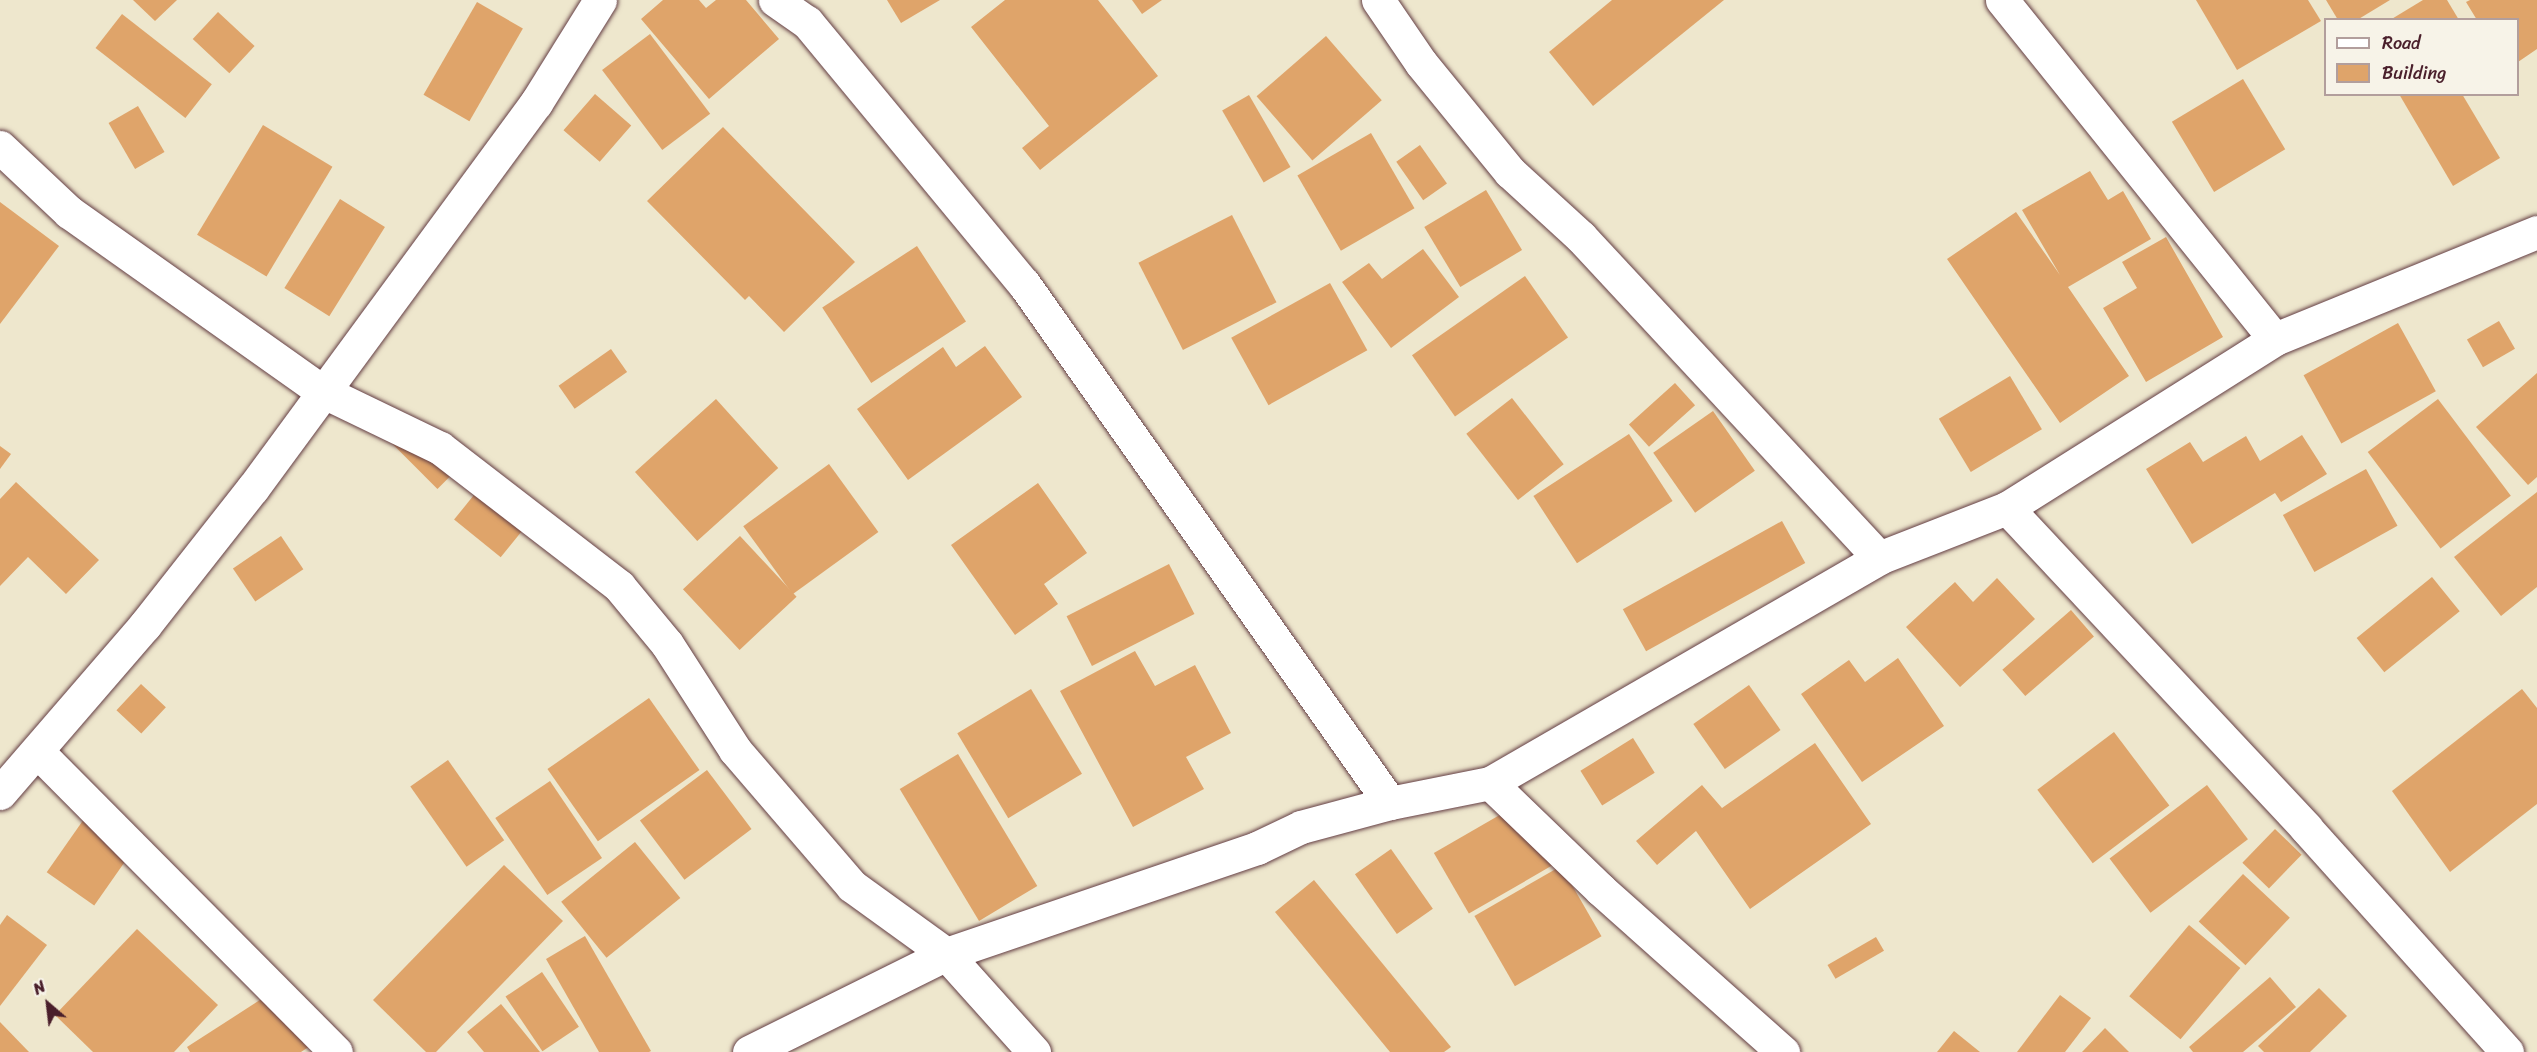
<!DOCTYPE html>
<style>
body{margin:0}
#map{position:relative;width:2537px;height:1052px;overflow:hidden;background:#eee7cd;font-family:Sriracha,sans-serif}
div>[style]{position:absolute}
.building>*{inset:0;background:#dfa46a;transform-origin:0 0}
.roads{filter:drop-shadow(0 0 2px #633d43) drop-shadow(0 0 2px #633d43)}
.minor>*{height:33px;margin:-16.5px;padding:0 16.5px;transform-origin:16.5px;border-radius:16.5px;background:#fff}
span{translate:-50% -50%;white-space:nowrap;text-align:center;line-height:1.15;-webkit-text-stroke:6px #f7f3e8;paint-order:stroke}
.legend{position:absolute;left:2324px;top:18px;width:195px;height:78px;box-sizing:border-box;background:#f7f3e8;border:2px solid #b29e9c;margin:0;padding:8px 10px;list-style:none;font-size:18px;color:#4a1f2b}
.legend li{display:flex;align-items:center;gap:12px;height:30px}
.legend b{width:30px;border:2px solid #b29e9c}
.north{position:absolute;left:18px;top:974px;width:60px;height:60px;-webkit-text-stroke:4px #f7f3e8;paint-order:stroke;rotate:332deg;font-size:16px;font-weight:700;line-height:24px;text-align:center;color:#4a1f2b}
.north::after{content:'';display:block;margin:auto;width:21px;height:27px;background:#4a1f2b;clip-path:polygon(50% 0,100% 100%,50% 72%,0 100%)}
</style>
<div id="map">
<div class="building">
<div style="clip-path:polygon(133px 0,177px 0,155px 21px)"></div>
<div style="clip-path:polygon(663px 0,699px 0,706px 8px,716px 0,746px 0,779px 39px,709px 99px,641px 19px)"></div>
<div style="clip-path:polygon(887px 0,940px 0,901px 23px)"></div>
<div style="clip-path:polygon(1005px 0,1098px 0,1158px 76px,1040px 170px,1022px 148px,1049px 126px,971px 27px)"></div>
<div style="clip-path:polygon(1132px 0,1162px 0,1142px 14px)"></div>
<div style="clip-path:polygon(1612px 0,1724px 0,1593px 106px,1549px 52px)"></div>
<div style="clip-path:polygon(2196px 0,2308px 0,2321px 21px,2237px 70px)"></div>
<div style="clip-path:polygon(2326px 0,2390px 0,2357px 20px,2338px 20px)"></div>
<div style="clip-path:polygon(2423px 0,2447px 0,2459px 20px,2390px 20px)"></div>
<div style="clip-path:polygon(2470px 0,2537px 0,2537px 49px,2518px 62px,2518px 20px,2477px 20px,2466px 2px)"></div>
<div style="left:477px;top:2px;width:53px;height:107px;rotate:30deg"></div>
<div style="left:218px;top:12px;width:50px;height:37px;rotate:43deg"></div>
<div style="left:122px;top:14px;width:114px;height:43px;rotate:38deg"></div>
<div style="left:650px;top:34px;width:100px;height:60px;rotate:53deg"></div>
<div style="left:1326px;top:36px;width:85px;height:92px;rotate:49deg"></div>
<div style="left:2243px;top:79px;width:82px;height:83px;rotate:59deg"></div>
<div style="left:595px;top:94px;width:48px;height:48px;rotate:41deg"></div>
<div style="clip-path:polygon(2399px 94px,2462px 94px,2500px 158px,2453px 186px)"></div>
<div style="left:1249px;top:95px;width:83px;height:31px;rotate:60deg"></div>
<div style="left:138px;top:106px;width:53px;height:34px;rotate:60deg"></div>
<div style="left:263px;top:125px;width:81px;height:128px;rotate:31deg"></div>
<div style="clip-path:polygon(723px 127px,855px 262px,784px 332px,749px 296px,745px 300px,647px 201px)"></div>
<div style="left:1371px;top:133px;width:87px;height:85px;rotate:60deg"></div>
<div style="left:1420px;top:145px;width:47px;height:29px;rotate:55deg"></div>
<div style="clip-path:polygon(2090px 171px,2108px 200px,2123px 191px,2151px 239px,2068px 287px,2129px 376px,2060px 423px,1947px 259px,2016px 212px,2060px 275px,2022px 210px)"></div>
<div style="left:1486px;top:190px;width:70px;height:72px;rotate:59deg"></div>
<div style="left:340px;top:199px;width:53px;height:105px;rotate:32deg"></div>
<div style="clip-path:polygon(0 202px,59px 246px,0 324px)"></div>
<div style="left:1232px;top:215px;width:98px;height:105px;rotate:63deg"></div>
<div style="clip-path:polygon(2166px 237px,2223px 337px,2146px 382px,2103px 308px,2137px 288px,2122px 262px)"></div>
<div style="left:917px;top:246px;width:90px;height:113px;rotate:57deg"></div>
<div style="clip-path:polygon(1423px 249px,1459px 297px,1391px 348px,1342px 282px,1369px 263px,1382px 279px)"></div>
<div style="left:1525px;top:276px;width:75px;height:138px;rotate:55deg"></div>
<div style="left:1330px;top:283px;width:77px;height:113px;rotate:61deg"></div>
<div style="left:2499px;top:321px;width:32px;height:37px;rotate:60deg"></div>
<div style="left:2398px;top:323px;width:78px;height:108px;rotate:61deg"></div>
<div style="clip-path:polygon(985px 346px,1022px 397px,908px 480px,857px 409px,943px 347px,956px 367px)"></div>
<div style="left:611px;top:349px;width:28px;height:64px;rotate:55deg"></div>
<div style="clip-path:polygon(2537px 373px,2537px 477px,2528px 485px,2476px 427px)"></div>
<div style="left:2010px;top:376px;width:62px;height:83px;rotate:59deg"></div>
<div style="left:1675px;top:383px;width:30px;height:62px;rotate:48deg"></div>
<div style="left:1512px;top:398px;width:84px;height:58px;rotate:52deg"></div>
<div style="left:716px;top:399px;width:93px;height:109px;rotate:48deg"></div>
<div style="left:2438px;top:399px;width:121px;height:88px;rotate:53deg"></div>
<div style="left:1713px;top:411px;width:73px;height:73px;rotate:55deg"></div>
<div style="left:412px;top:421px;width:66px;height:30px;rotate:45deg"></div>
<div style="left:1629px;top:434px;width:80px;height:114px;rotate:57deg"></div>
<div style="clip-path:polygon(2302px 435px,2327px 474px,2281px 502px,2275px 493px,2192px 544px,2146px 469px,2190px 442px,2203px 462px,2246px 436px,2260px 461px)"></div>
<div style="clip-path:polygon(0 446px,11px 454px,0 469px)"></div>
<div style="left:829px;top:464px;width:84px;height:106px;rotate:54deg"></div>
<div style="left:2366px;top:469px;width:65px;height:95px;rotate:61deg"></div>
<div style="clip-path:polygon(16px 482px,99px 560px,66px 594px,28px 557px,0 586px,0 499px)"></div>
<div style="clip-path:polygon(1038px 483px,1087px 553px,1044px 584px,1058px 604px,1015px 635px,951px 545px)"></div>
<div style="left:478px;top:490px;width:60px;height:38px;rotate:39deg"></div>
<div style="clip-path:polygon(2537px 492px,2537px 587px,2501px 616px,2454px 557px)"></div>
<div style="left:1782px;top:521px;width:48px;height:182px;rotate:61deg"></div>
<div style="left:281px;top:536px;width:40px;height:58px;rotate:56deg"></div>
<div style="left:740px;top:536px;width:83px;height:78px;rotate:47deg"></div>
<div style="left:1169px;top:564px;width:56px;height:115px;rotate:63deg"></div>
<div style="left:2432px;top:577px;width:44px;height:97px;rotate:51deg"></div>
<div style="clip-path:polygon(1997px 578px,2035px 619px,1960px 687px,1906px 627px,1955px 582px,1973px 602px)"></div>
<div style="left:2071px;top:610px;width:35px;height:91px;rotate:49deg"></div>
<div style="clip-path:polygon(1135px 651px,1155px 686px,1195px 665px,1231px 733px,1186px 757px,1204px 789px,1133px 827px,1060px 691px)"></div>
<div style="clip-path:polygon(1898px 658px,1944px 726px,1862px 782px,1801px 694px,1849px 660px,1865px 682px)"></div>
<div style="left:141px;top:684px;width:34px;height:36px;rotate:43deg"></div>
<div style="left:1749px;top:685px;width:55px;height:68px;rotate:55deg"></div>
<div style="left:1031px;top:689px;width:99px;height:86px;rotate:59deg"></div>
<div style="clip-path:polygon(2522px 689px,2537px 708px,2537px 804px,2450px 872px,2392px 791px)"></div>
<div style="left:649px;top:698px;width:88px;height:124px;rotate:55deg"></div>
<div style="left:2114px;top:732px;width:92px;height:96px;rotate:53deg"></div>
<div style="left:1633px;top:738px;width:41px;height:62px;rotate:58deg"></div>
<div style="clip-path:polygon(1815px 743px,1871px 824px,1750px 909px,1696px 831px,1657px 865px,1636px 841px,1702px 785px,1722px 808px)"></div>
<div style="left:958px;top:754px;width:154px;height:68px;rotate:59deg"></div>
<div style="left:448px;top:760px;width:98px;height:46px;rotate:55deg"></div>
<div style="left:707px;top:770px;width:74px;height:84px;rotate:53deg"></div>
<div style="left:550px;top:781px;width:93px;height:66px;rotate:56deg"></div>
<div style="left:2207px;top:785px;width:68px;height:122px;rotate:53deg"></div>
<div style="left:1517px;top:805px;width:70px;height:96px;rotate:60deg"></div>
<div style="left:84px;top:819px;width:58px;height:65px;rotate:35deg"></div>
<div style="left:2275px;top:829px;width:37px;height:47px;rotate:44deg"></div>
<div style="left:635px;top:842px;width:72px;height:95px;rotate:51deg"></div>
<div style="left:1391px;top:849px;width:73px;height:44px;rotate:55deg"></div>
<div style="clip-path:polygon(504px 865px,563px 921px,436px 1052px,426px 1052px,373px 1000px)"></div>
<div style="left:1561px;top:866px;width:81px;height:100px;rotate:60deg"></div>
<div style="left:2243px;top:874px;width:64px;height:65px;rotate:43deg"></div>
<div style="clip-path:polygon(1314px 880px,1451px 1047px,1444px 1052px,1390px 1052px,1275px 912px)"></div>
<div style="clip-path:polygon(7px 915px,47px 945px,0 1006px,0 925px)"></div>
<div style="left:2189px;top:925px;width:67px;height:93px;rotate:40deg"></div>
<div style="clip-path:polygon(137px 929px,218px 1005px,174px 1052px,93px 1052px,55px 1015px)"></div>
<div style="clip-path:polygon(585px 936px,651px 1051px,649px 1052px,599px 1052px,546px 959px)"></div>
<div style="left:1876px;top:937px;width:16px;height:56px;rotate:60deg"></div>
<div style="left:542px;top:972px;width:66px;height:44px;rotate:56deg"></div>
<div style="clip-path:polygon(2270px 977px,2296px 1007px,2243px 1052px,2193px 1052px,2189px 1047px)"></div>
<div style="clip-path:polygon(2319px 988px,2347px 1016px,2310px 1052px,2264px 1052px,2258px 1046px)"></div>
<div style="clip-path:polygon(274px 991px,310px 1046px,301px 1052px,190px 1052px,187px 1047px)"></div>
<div style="clip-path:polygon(2060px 995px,2091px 1018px,2065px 1052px,2017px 1052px)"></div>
<div style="clip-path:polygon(501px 1004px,540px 1052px,484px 1052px,467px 1032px)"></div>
<div style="clip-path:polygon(0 1022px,29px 1052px,0 1052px)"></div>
<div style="clip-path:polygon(2105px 1028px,2129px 1052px,2082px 1052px)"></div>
<div style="clip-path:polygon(1954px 1031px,1980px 1052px,1937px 1052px)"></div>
</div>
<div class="roads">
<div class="minor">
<div style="left:775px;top:0;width:39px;rotate:35deg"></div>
<div style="left:807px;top:22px;width:340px;rotate:50.4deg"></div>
<div style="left:1024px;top:284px;width:635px;rotate:54.81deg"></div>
<div style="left:1390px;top:803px;width:102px;rotate:-11.3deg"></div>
<div style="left:1490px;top:783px;width:154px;rotate:43.9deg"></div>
<div style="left:1601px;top:890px;width:244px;rotate:41.7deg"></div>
<div style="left:1378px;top:0;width:76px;rotate:55.7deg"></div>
<div style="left:1421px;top:63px;width:141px;rotate:50.8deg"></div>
<div style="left:1510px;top:172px;width:96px;rotate:42.5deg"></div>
<div style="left:1581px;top:237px;width:438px;rotate:47.1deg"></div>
<div style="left:1879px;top:558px;width:137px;rotate:-21.3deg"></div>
<div style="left:2007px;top:508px;width:438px;rotate:46.9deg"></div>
<div style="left:2306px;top:828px;width:301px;rotate:48.1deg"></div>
<div style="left:2002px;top:0;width:435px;rotate:51.2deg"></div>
<div style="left:0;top:147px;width:95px;rotate:43.3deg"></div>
<div style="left:69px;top:212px;width:310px;rotate:35.3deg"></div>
<div style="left:322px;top:391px;width:131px;rotate:25.8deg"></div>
<div style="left:440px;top:448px;width:226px;rotate:37.6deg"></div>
<div style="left:619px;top:586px;width:75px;rotate:50.4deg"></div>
<div style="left:667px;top:644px;width:126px;rotate:57.3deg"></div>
<div style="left:735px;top:750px;width:179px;rotate:49.3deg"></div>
<div style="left:852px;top:886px;width:116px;rotate:35.9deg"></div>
<div style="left:946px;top:954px;width:132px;rotate:48.1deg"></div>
<div style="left:2007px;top:508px;width:317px;rotate:-32.2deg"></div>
<div style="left:2275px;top:339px;width:283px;rotate:-22.2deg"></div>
<div style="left:37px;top:751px;width:424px;rotate:45.2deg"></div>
<div style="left:1490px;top:783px;width:449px;rotate:-30deg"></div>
<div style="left:0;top:793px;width:222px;rotate:-49.2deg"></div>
<div style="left:145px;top:625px;width:174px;rotate:-51.8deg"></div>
<div style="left:253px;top:488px;width:478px;rotate:-53.7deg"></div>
<div style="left:536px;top:103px;width:121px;rotate:-58.1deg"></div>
<div style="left:749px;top:1052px;width:220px;rotate:-26.4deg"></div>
<div style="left:946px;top:954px;width:329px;rotate:-18.8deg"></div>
<div style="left:1257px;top:848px;width:49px;rotate:-25.5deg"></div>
<div style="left:1301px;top:827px;width:92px;rotate:-15.1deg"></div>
</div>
</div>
<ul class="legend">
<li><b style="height:8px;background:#fff"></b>Road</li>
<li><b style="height:16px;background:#dfa46a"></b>Building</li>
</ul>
<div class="north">N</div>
</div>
